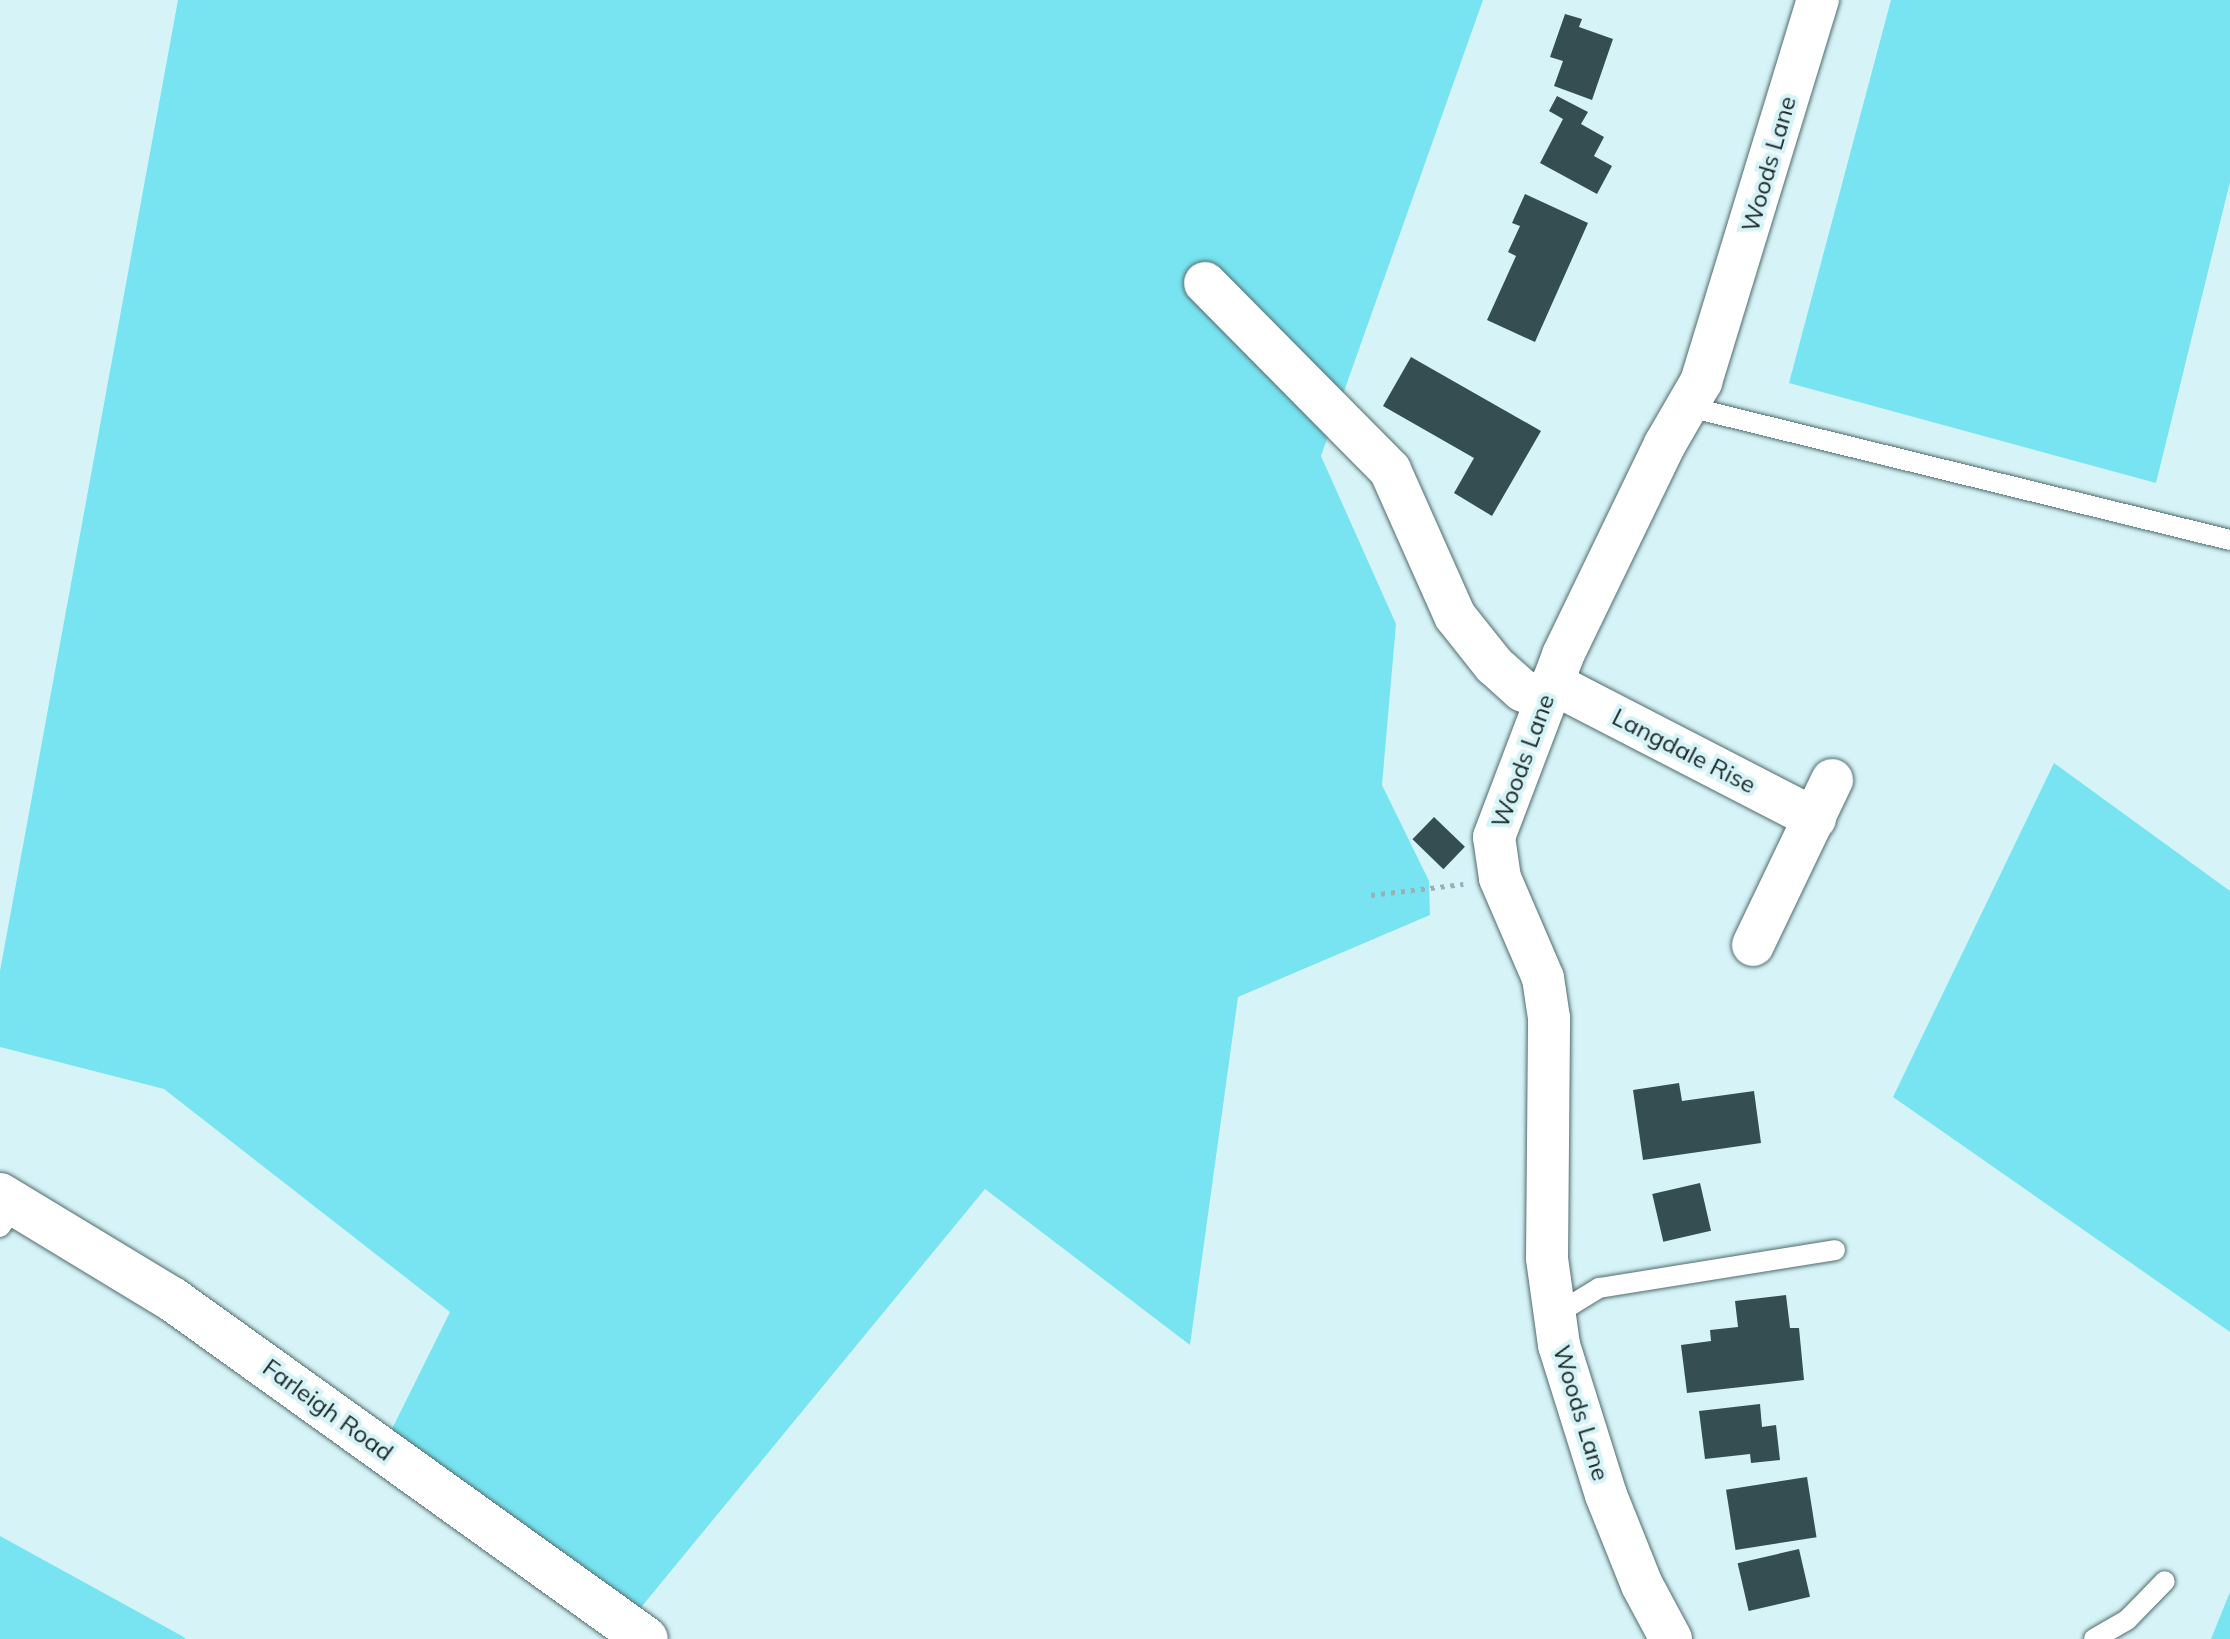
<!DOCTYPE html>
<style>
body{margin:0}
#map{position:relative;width:2230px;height:1639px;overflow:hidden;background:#d6f4f7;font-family:Mulish,sans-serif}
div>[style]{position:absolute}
.green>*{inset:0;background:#78e4f1}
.building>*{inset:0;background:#354e51;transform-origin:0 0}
.path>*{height:5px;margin-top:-2.5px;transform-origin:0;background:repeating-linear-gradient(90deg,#99b1b4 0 4px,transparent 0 10px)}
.roads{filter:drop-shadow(0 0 2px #516b6e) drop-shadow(0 0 2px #516b6e)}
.lane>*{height:20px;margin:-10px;padding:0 10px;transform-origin:10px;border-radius:10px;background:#fff}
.street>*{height:42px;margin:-21px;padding:0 21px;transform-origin:21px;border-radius:21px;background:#fff}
.secondary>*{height:44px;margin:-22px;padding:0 22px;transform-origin:22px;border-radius:22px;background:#fff}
span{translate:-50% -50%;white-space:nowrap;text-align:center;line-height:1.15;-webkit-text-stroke:8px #d6f4f7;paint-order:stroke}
.street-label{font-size:24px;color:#1b2627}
</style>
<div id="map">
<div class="green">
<div style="clip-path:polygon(178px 0,1483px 0,1321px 456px,1396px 624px,1382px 785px,1429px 881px,1430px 915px,1238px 997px,1190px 1345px,985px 1189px,638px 1611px,391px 1431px,450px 1312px,164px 1089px,0 1047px,0 971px)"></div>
<div style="clip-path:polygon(1891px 0,2230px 0,2230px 182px,2156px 483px,1789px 383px)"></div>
<div style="clip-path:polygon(2054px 763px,2230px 891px,2230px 1332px,1893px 1097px)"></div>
<div style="clip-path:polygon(0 1536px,182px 1636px,186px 1639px,0 1639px)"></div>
<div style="clip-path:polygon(2230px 1592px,2230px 1639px,2211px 1639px)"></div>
</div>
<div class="building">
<div style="clip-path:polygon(1565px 14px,1582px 19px,1579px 27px,1613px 39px,1592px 100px,1554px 86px,1563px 61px,1550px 57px)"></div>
<div style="clip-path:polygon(1557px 96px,1588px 112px,1581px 124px,1604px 137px,1594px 156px,1612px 166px,1597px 194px,1540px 163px,1563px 119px,1549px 111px)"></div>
<div style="clip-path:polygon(1525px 194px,1588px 223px,1535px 342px,1487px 320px,1516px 256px,1508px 252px,1520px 226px,1512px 223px)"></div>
<div style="clip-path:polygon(1411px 357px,1541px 431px,1492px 516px,1454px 493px,1474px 458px,1383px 406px)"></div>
<div style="left:1434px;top:817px;width:43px;height:31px;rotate:44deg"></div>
<div style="clip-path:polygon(1679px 1083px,1682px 1101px,1754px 1091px,1761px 1143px,1643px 1160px,1633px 1090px)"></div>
<div style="left:1700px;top:1183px;width:49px;height:49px;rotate:77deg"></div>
<div style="clip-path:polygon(1786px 1295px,1790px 1328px,1799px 1328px,1804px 1380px,1687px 1393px,1681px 1345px,1711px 1341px,1710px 1330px,1738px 1327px,1735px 1301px)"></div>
<div style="clip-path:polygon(1760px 1404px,1762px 1427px,1776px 1425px,1780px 1460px,1751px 1463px,1750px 1454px,1705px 1459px,1699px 1411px)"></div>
<div style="left:1807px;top:1477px;width:61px;height:82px;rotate:81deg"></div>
<div style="left:1799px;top:1549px;width:49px;height:63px;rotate:77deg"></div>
</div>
<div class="path">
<div style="left:1371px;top:895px;width:93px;rotate:-6.8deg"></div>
</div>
<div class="roads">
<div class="lane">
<div style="left:1689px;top:407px;width:557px;rotate:13.81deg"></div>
<div style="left:0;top:1227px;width:28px;rotate:-55deg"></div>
<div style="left:1555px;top:1315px;width:52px;rotate:-31.5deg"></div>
<div style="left:1599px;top:1288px;width:239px;rotate:-9.1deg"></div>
<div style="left:2094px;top:1639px;width:38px;rotate:-30deg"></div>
<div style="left:2127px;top:1620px;width:54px;rotate:-45.7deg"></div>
</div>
<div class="street">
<div style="left:1205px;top:283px;width:263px;rotate:45.3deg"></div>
<div style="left:1390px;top:470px;width:160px;rotate:66deg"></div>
<div style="left:1455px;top:616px;width:63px;rotate:51.5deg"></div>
<div style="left:1494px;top:665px;width:38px;rotate:42deg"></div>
<div style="left:1522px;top:690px;width:23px;rotate:25deg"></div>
<div style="left:1552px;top:683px;width:296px;rotate:27.3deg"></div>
<div style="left:1753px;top:945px;width:183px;rotate:-64.4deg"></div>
<div style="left:1671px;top:1639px;width:61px;rotate:-118.2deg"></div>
<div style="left:1642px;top:1585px;width:97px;rotate:-111.8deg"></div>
<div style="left:1606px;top:1495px;width:157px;rotate:-107.4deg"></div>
<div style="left:1559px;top:1345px;width:88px;rotate:-97.9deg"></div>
<div style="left:1547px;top:1258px;width:240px;rotate:-89.5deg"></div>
<div style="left:1549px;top:1018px;width:40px;rotate:-98.5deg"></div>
<div style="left:1543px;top:978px;width:109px;rotate:-113.3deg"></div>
<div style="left:1500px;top:878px;width:41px;rotate:-98.3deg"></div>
<div style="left:1494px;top:837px;width:195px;rotate:-69.2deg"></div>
<div style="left:1563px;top:655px;width:234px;rotate:-64.2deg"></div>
<div style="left:1665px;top:444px;width:72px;rotate:-59.9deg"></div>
<div style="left:1701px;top:382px;width:400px;rotate:-73deg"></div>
</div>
<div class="secondary">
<div style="left:0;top:1195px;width:201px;rotate:31.2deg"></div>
<div style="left:172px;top:1299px;width:583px;rotate:35.65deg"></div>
</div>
</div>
<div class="street-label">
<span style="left:1769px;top:164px;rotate:-74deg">Woods Lane</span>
<span style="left:1684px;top:751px;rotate:27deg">Langdale Rise</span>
<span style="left:1523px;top:761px;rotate:-70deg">Woods Lane</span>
<span style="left:328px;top:1410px;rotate:36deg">Farleigh Road</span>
<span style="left:1581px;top:1413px;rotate:73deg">Woods Lane</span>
</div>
</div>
